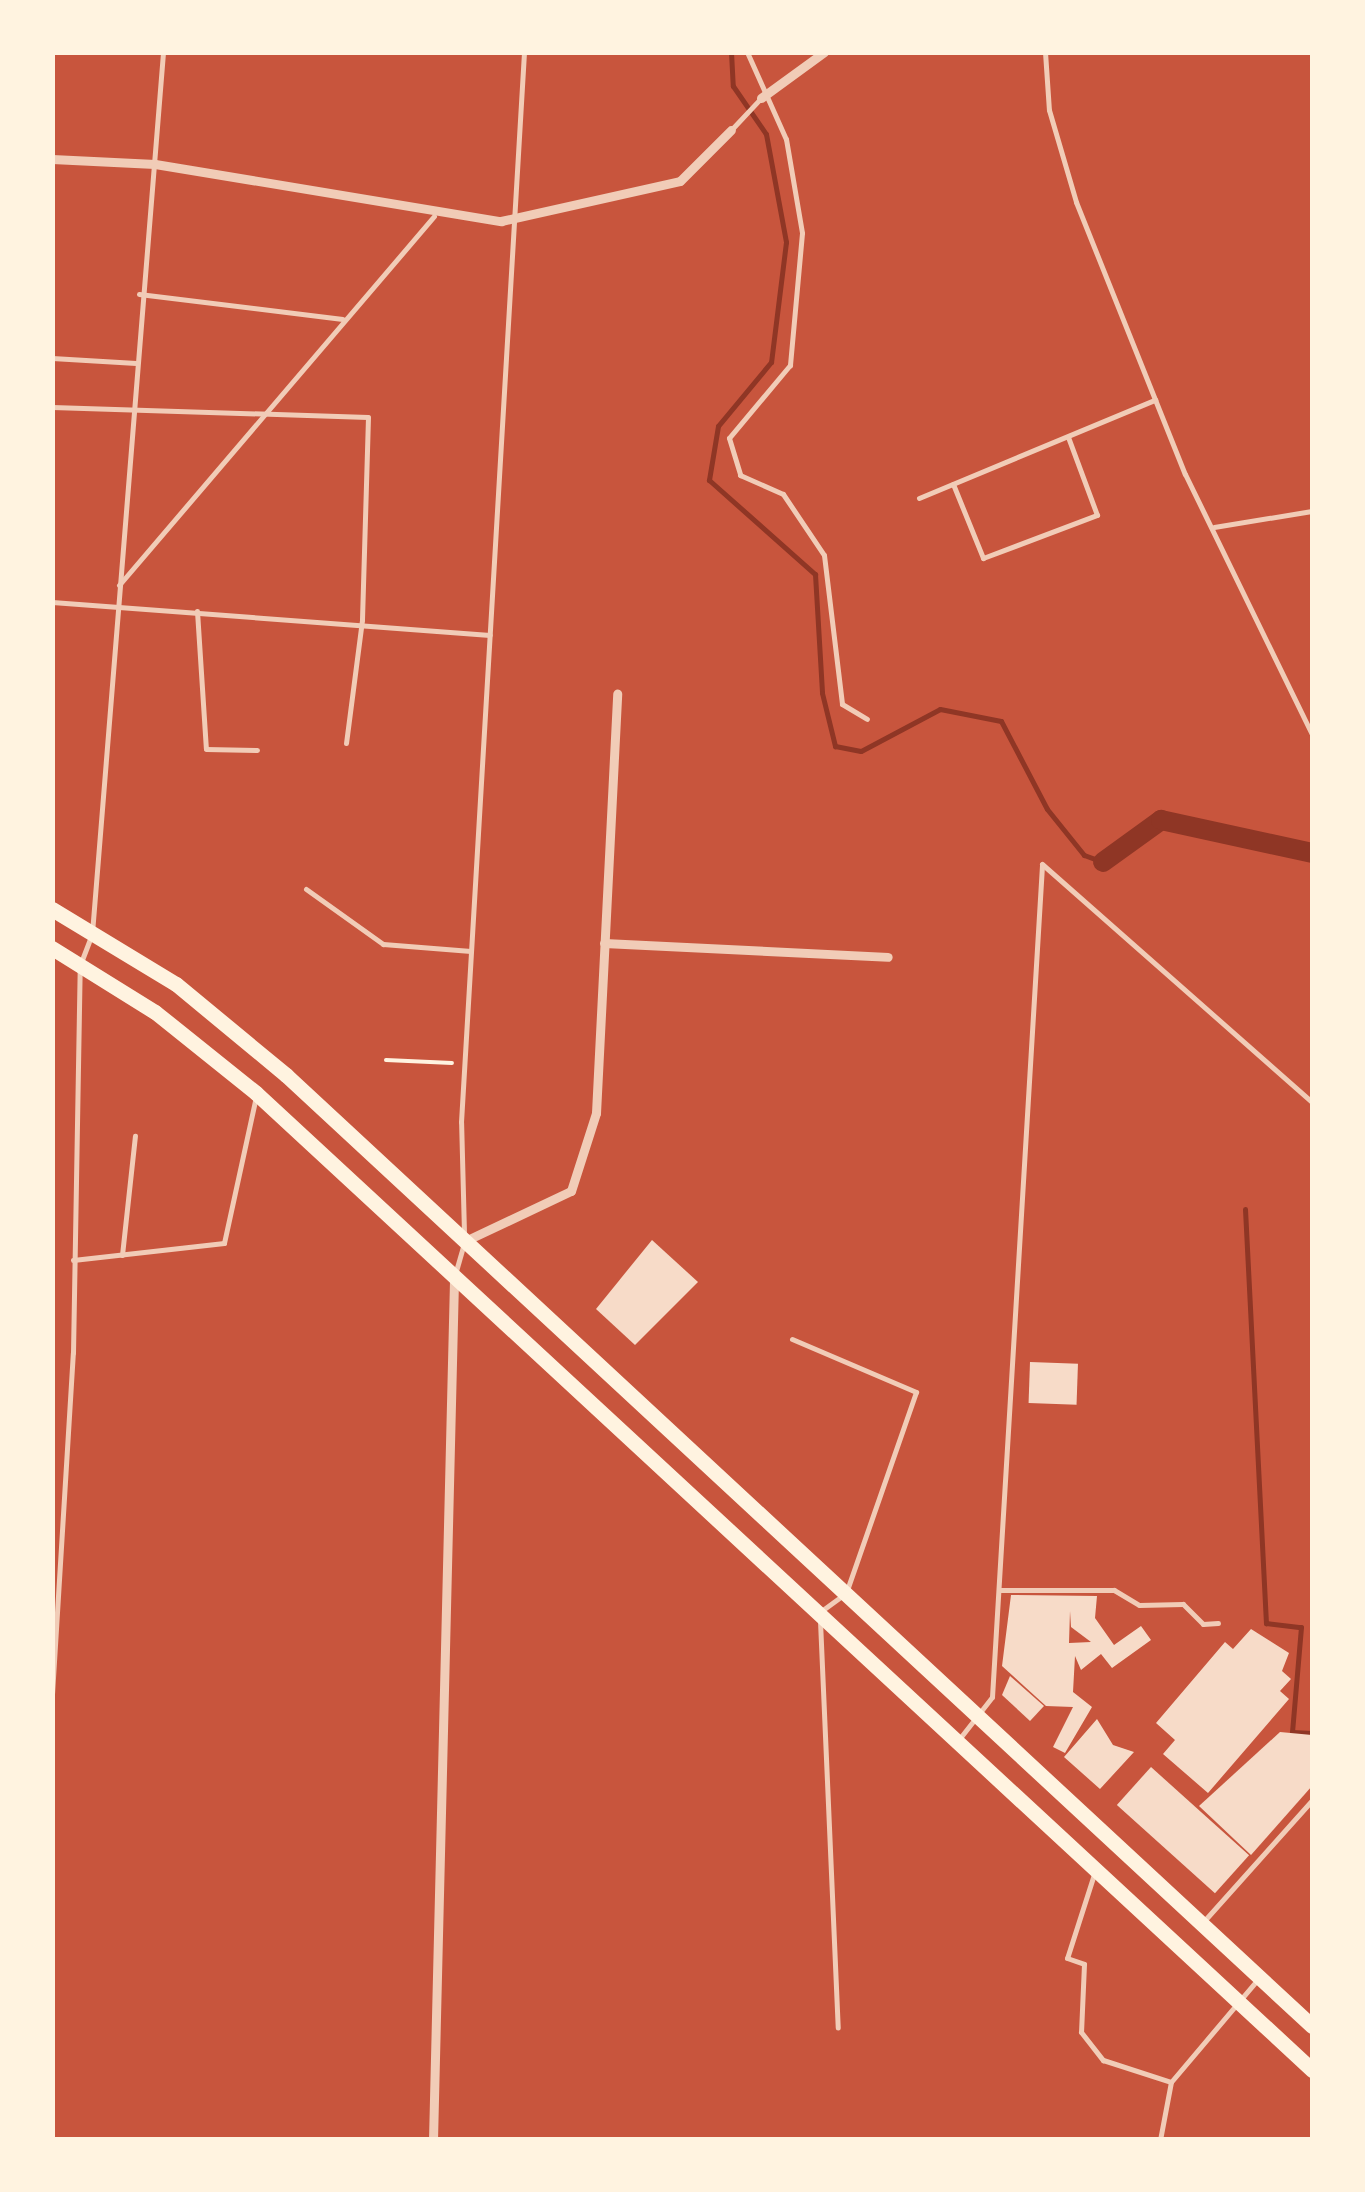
<!DOCTYPE html>
<style>
body{margin:0}
#map{position:relative;width:1365px;height:2192px;overflow:hidden;background:#c8553d;font-family:Manrope,sans-serif}
div>[style]{position:absolute}
.stream>*{height:5px;margin:-2.5px;padding:0 2.5px;transform-origin:2.5px;border-radius:2.5px;background:#8f3625}
.canal>*{height:20px;margin:-10px;padding:0 10px;transform-origin:10px;border-radius:10px;background:#8f3625}
.building>*{inset:0;background:#f7dbc8;transform-origin:0 0}
.path>*{height:4px;margin:-2px;padding:0 2px;transform-origin:2px;border-radius:2px;background:#fff3e0}
.service>*{height:5px;margin:-2.5px;padding:0 2.5px;transform-origin:2.5px;border-radius:2.5px;background:#f1ccb7}
.minor>*{height:9px;margin:-4.5px;padding:0 4.5px;transform-origin:4.5px;border-radius:4.5px;background:#f1ccb7}
.primary>*{height:15px;margin:-7.5px;padding:0 7.5px;transform-origin:7.5px;border-radius:7.5px;background:#fff3e0}
span{translate:-50% -50%;white-space:nowrap;text-align:center;line-height:1.15;-webkit-text-stroke:8px #fff3e0;paint-order:stroke}
.frame{position:absolute;inset:0;border:55px solid #fff3e0;pointer-events:none}
</style>
<div id="map">
<div class="stream">
<div style="left:731px;top:52px;width:34px;rotate:87deg"></div>
<div style="left:733px;top:86px;width:58px;rotate:55.5deg"></div>
<div style="left:766px;top:134px;width:110px;rotate:79.5deg"></div>
<div style="left:786px;top:242px;width:121px;rotate:97.1deg"></div>
<div style="left:771px;top:362px;width:83px;rotate:129.6deg"></div>
<div style="left:718px;top:426px;width:55px;rotate:99.5deg"></div>
<div style="left:709px;top:480px;width:142px;rotate:41.6deg"></div>
<div style="left:815px;top:574px;width:119px;rotate:86.6deg"></div>
<div style="left:822px;top:693px;width:55px;rotate:76.2deg"></div>
<div style="left:835px;top:746px;width:26px;rotate:11deg"></div>
<div style="left:861px;top:751px;width:89px;rotate:-28deg"></div>
<div style="left:940px;top:709px;width:62px;rotate:11.1deg"></div>
<div style="left:1001px;top:721px;width:99px;rotate:62.4deg"></div>
<div style="left:1047px;top:809px;width:59px;rotate:51.2deg"></div>
<div style="left:1084px;top:855px;width:20px;rotate:20deg"></div>
<div style="left:1245px;top:1209px;width:415px;rotate:87.1deg"></div>
<div style="left:1266px;top:1623px;width:35px;rotate:7deg"></div>
<div style="left:1301px;top:1627px;width:105px;rotate:94.9deg"></div>
<div style="left:1292px;top:1732px;width:20px;rotate:3deg"></div>
</div>
<div class="canal">
<div style="left:1103px;top:862px;width:72px;rotate:-35.9deg"></div>
<div style="left:1161px;top:820px;width:155px;rotate:12.3deg"></div>
</div>
<div class="building">
<div style="clip-path:polygon(652px 1240px,698px 1282px,635px 1345px,596px 1309px)"></div>
<div style="left:1030px;top:1362px;width:48px;height:41px;rotate:2deg"></div>
<div style="clip-path:polygon(evenodd,1011px 1595px,1097px 1596px,1095px 1618px,1114px 1645px,1141px 1626px,1151px 1640px,1112px 1668px,1101px 1654px,1081px 1670px,1075px 1656px,1073px 1692px,1092px 1707px,1065px 1753px,1053px 1747px,1073px 1707px,1046px 1706px,1002px 1666px,1011px 1595px,1070px 1611px,1071px 1627px,1091px 1642px,1069px 1643px,1070px 1611px)"></div>
<div style="clip-path:polygon(1251px 1629px,1289px 1653px,1282px 1671px,1291px 1679px,1280px 1691px,1289px 1699px,1208px 1793px,1163px 1754px,1175px 1740px,1156px 1723px,1225px 1642px,1233px 1649px)"></div>
<div style="clip-path:polygon(1010px 1676px,1044px 1706px,1030px 1721px,1002px 1695px)"></div>
<div style="clip-path:polygon(1097px 1719px,1113px 1745px,1134px 1752px,1100px 1789px,1064px 1757px)"></div>
<div style="clip-path:polygon(1280px 1732px,1312px 1735px,1312px 1786px,1251px 1855px,1199px 1806px)"></div>
<div style="left:1151px;top:1767px;width:132px;height:51px;rotate:42deg"></div>
</div>
<div class="path">
<div style="left:386px;top:1060px;width:66px;rotate:2.6deg"></div>
</div>
<div class="service">
<div style="left:747px;top:52px;width:95px;rotate:65.9deg"></div>
<div style="left:786px;top:139px;width:95px;rotate:80.3deg"></div>
<div style="left:802px;top:233px;width:133px;rotate:95.2deg"></div>
<div style="left:790px;top:365px;width:95px;rotate:129.9deg"></div>
<div style="left:729px;top:438px;width:39px;rotate:73deg"></div>
<div style="left:740px;top:475px;width:47px;rotate:23.8deg"></div>
<div style="left:783px;top:494px;width:73px;rotate:56.1deg"></div>
<div style="left:824px;top:555px;width:150px;rotate:83.1deg"></div>
<div style="left:842px;top:704px;width:29px;rotate:31deg"></div>
<div style="left:1045px;top:52px;width:58px;rotate:86.1deg"></div>
<div style="left:1049px;top:110px;width:96px;rotate:73.6deg"></div>
<div style="left:1076px;top:202px;width:293px;rotate:68.2deg"></div>
<div style="left:1185px;top:474px;width:289px;rotate:64deg"></div>
<div style="left:731px;top:130px;width:42px;rotate:-46.9deg"></div>
<div style="left:139px;top:294px;width:205px;rotate:7deg"></div>
<div style="left:52px;top:358px;width:84px;rotate:3.4deg"></div>
<div style="left:52px;top:407px;width:316px;rotate:1.8deg"></div>
<div style="left:368px;top:417px;width:203px;rotate:91.7deg"></div>
<div style="left:362px;top:620px;width:124px;rotate:97.4deg"></div>
<div style="left:953px;top:484px;width:80px;rotate:67.9deg"></div>
<div style="left:983px;top:558px;width:122px;rotate:-20.7deg"></div>
<div style="left:1097px;top:515px;width:83px;rotate:-110.4deg"></div>
<div style="left:919px;top:498px;width:256px;rotate:-22.6deg"></div>
<div style="left:1214px;top:527px;width:99px;rotate:-9.3deg"></div>
<div style="left:119px;top:585px;width:485px;rotate:-49.5deg"></div>
<div style="left:52px;top:602px;width:439px;rotate:4.3deg"></div>
<div style="left:197px;top:611px;width:138px;rotate:86.3deg"></div>
<div style="left:206px;top:749px;width:51px;rotate:1.1deg"></div>
<div style="left:1042px;top:864px;width:360px;rotate:41.4deg"></div>
<div style="left:306px;top:889px;width:95px;rotate:35.5deg"></div>
<div style="left:383px;top:944px;width:88px;rotate:4.5deg"></div>
<div style="left:1312px;top:1041px;width:37px;rotate:90deg"></div>
<div style="left:464px;top:1233px;width:111px;rotate:-91.5deg"></div>
<div style="left:461px;top:1122px;width:1072px;rotate:-86.63deg"></div>
<div style="left:122px;top:1255px;width:120px;rotate:-83.8deg"></div>
<div style="left:73px;top:1260px;width:152px;rotate:-6.4deg"></div>
<div style="left:224px;top:1243px;width:150px;rotate:-77.7deg"></div>
<div style="left:456px;top:1271px;width:29px;rotate:-74deg"></div>
<div style="left:792px;top:1339px;width:135px;rotate:23.1deg"></div>
<div style="left:916px;top:1392px;width:213px;rotate:109.2deg"></div>
<div style="left:846px;top:1593px;width:31px;rotate:144deg"></div>
<div style="left:999px;top:1590px;width:115px"></div>
<div style="left:1114px;top:1590px;width:29px;rotate:31deg"></div>
<div style="left:1139px;top:1605px;width:44px;rotate:-1.3deg"></div>
<div style="left:1183px;top:1604px;width:28px;rotate:45deg"></div>
<div style="left:1203px;top:1624px;width:15px;rotate:-4deg"></div>
<div style="left:820px;top:1621px;width:407px;rotate:87.5deg"></div>
<div style="left:52px;top:1694px;width:342px;rotate:-86.5deg"></div>
<div style="left:73px;top:1353px;width:388px;rotate:-89deg"></div>
<div style="left:80px;top:965px;width:34px;rotate:-69deg"></div>
<div style="left:92px;top:933px;width:884px;rotate:-85.39deg"></div>
<div style="left:960px;top:1738px;width:52px;rotate:-52deg"></div>
<div style="left:992px;top:1697px;width:834px;rotate:-86.56deg"></div>
<div style="left:1095px;top:1871px;width:91px;rotate:107.8deg"></div>
<div style="left:1067px;top:1958px;width:18px;rotate:19deg"></div>
<div style="left:1084px;top:1964px;width:68px;rotate:92.5deg"></div>
<div style="left:1081px;top:2032px;width:36px;rotate:52deg"></div>
<div style="left:1103px;top:2060px;width:71px;rotate:17.9deg"></div>
<div style="left:1204px;top:1921px;width:162px;rotate:-48.2deg"></div>
<div style="left:1160px;top:2140px;width:59px;rotate:-79.3deg"></div>
<div style="left:1171px;top:2082px;width:135px;rotate:-49.8deg"></div>
</div>
<div class="minor">
<div style="left:761px;top:98px;width:78px;rotate:-36.1deg"></div>
<div style="left:52px;top:159px;width:103px;rotate:2.8deg"></div>
<div style="left:155px;top:164px;width:351px;rotate:9.4deg"></div>
<div style="left:501px;top:221px;width:183px;rotate:-12.6deg"></div>
<div style="left:680px;top:181px;width:72px;rotate:-45deg"></div>
<div style="left:604px;top:943px;width:284px;rotate:2.8deg"></div>
<div style="left:465px;top:1241px;width:117px;rotate:-25.3deg"></div>
<div style="left:571px;top:1191px;width:82px;rotate:-72.2deg"></div>
<div style="left:596px;top:1113px;width:420px;rotate:-87.1deg"></div>
<div style="left:433px;top:2140px;width:861px;rotate:-88.6deg"></div>
</div>
<div class="primary">
<div style="left:52px;top:909px;width:145px;rotate:31.2deg"></div>
<div style="left:176px;top:984px;width:143px;rotate:39.6deg"></div>
<div style="left:286px;top:1075px;width:1399px;rotate:42.83deg"></div>
<div style="left:52px;top:948px;width:121px;rotate:31.9deg"></div>
<div style="left:155px;top:1012px;width:129px;rotate:38.7deg"></div>
<div style="left:256px;top:1093px;width:1439px;rotate:42.77deg"></div>
</div>
<div class="frame"></div>
</div>
